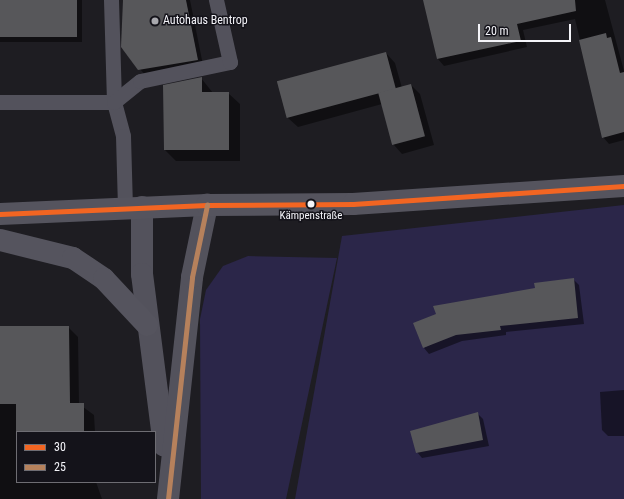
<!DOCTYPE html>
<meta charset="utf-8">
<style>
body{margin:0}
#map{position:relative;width:624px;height:499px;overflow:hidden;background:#1e1d22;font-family:"Roboto Condensed",sans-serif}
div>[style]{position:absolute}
.green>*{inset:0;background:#2b2649}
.shadow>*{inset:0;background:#0007;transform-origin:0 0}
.building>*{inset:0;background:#57575a;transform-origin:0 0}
.service>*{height:15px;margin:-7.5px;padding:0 7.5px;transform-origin:7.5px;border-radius:7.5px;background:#53525c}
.tertiary>*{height:22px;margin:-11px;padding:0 11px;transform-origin:11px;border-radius:11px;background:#53525c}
.secondary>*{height:22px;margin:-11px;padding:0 11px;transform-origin:11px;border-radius:11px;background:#55545e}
.bus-1>*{height:5px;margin:-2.5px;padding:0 2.5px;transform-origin:2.5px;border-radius:2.5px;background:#f26522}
.bus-2>*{height:5px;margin:-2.5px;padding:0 2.5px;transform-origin:2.5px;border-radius:2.5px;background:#b6815c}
.dots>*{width:11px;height:11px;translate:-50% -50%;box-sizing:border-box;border:2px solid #14131a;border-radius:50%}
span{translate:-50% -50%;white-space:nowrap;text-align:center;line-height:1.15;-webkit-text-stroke:3px #14131a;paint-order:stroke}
.bus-label{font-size:11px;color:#f4f4f9}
.poi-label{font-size:12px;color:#f4f4f9}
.left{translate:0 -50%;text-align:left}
.legend{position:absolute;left:16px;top:431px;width:140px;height:52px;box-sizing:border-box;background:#14131a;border:1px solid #6e6d73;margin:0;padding:5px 7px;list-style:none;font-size:12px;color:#f4f4f9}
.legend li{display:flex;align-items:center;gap:8px;height:20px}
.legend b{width:20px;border:1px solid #6e6d73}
.scale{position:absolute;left:478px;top:24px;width:93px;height:18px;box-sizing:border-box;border:2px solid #f4f4f9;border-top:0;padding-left:5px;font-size:12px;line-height:14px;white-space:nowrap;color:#f4f4f9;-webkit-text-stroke:3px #14131a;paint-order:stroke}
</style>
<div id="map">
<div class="green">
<div style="clip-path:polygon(624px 205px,624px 499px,295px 499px,342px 236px)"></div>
<div style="clip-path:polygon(248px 256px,337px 258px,286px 499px,201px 499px,200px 319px,206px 290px,223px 266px)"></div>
</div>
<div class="shadow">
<div style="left:0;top:0;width:82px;height:42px"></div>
<div style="clip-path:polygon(124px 0,190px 0,203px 65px,145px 75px,122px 47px)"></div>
<div style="clip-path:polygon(430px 0,605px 0,624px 71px,624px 140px,609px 144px,603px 137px,575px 19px,523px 30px,527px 47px,444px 66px,438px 59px)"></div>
<div style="clip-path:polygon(386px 53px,395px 63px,402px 88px,411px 85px,420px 94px,434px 145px,402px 154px,394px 145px,382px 104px,298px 127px,288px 118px,278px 83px)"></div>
<div style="clip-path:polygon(201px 78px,213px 93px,228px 93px,240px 104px,240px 161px,176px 161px,165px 150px)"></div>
<div style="clip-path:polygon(573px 279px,579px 285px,584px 324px,506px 332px,506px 335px,462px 341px,429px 354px,424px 348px,536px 289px)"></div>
<div style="clip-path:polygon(68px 327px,78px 337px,79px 404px,94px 415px,95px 432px,17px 432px,17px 482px,96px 482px,102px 499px,0 499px,0 351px)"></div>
<div style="clip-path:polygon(624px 390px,624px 436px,608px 436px,602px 430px,600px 392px)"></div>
<div style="clip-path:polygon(477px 413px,483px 419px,489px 446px,422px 458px,417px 452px)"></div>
</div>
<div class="building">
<div style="left:0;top:0;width:77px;height:37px"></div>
<div style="clip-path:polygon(123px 0,186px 0,198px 60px,138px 70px,121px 47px)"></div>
<div style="clip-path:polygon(423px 0,575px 0,576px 11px,517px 24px,521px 41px,437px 59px)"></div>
<div style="clip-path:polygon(606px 33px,607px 38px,611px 37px,620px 73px,624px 72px,624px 132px,602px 138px,579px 40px)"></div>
<div style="left:386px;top:52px;width:38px;height:113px;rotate:75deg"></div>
<div style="clip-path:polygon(202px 77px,202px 92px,229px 92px,229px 150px,164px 150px,163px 85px)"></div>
<div style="left:411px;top:84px;width:54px;height:34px;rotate:75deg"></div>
<div style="clip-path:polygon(574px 278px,578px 318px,500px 326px,501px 330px,456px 335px,423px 348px,413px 323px,436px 314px,433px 306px,535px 288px,534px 283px)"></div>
<div style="clip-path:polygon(0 326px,69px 326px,70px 403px,84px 403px,84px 432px,16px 432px,16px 404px,0 404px)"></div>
<div style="clip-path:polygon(478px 412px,483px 440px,416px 453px,410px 431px)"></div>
</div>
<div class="service">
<div style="left:111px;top:0;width:102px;rotate:88.3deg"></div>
<div style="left:114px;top:102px;width:35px;rotate:75deg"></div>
<div style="left:123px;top:136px;width:71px;rotate:88.4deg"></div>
<div style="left:0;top:102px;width:114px"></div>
<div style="left:114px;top:102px;width:33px;rotate:-39deg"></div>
<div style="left:140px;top:81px;width:92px;rotate:-11.9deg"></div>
<div style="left:230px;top:62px;width:64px;rotate:-102.7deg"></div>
</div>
<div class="tertiary">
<div style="left:142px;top:207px;width:67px;rotate:90deg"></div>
<div style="left:142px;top:274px;width:173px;rotate:82.7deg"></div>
<div style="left:168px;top:499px;width:223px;rotate:-83.8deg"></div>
<div style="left:192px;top:277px;width:74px;rotate:-78.2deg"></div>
</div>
<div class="secondary">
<div style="left:0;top:214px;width:207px;rotate:-2.5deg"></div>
<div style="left:207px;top:205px;width:146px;rotate:-0.4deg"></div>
<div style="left:353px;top:204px;width:272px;rotate:-3.8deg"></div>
<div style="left:0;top:240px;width:75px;rotate:13.9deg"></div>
<div style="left:73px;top:258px;width:37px;rotate:34deg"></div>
<div style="left:104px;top:279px;width:63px;rotate:46.9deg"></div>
</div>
<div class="bus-1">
<div style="left:0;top:214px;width:207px;rotate:-2.5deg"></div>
<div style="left:207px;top:205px;width:146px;rotate:-0.4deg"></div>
<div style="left:353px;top:204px;width:272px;rotate:-3.8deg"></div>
</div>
<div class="bus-2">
<div style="left:168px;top:499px;width:223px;rotate:-83.8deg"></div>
<div style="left:192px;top:277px;width:74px;rotate:-78.2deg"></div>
</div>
<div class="dots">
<div style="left:155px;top:21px;background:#a9a9ae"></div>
<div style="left:311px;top:204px;background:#f4f4f9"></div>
</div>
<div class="bus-label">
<span style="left:311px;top:216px">Kämpenstraße</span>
</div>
<div class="poi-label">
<span class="left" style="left:163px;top:21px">Autohaus Bentrop</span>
</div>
<ul class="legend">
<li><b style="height:5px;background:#f26522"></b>30</li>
<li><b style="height:5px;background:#b6815c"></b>25</li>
</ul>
<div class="scale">20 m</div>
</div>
